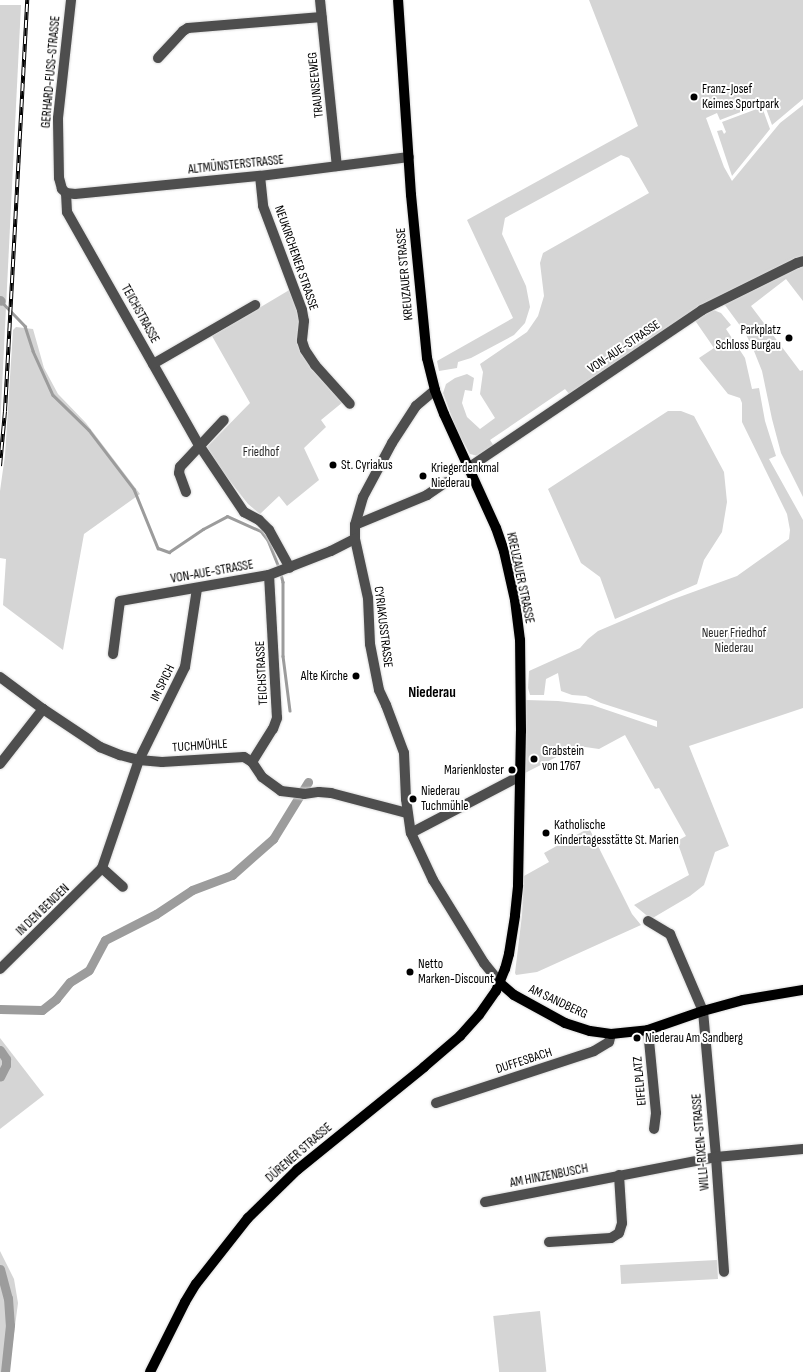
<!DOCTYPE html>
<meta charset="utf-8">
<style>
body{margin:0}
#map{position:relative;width:803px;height:1372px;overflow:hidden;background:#fff;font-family:"Sofia Sans Condensed",sans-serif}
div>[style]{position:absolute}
.green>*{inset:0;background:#d5d5d5;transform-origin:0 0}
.stream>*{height:2.5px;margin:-1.25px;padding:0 1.25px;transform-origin:1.25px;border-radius:1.25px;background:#9c9c9c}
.canal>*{height:9px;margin:-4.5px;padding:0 4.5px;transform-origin:4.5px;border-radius:4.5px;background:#9c9c9c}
.roads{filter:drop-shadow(0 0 1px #dbdbdb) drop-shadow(0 0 1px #dbdbdb)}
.minor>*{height:10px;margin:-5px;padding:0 5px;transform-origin:5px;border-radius:5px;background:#4e4e4e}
.major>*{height:10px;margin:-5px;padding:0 5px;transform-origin:5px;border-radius:5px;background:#000}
.rail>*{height:4px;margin-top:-2px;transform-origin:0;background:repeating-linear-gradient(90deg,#fff 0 8px,#000 0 16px);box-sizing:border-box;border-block:1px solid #000}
.dots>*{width:11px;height:11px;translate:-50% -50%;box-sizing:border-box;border:2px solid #fff;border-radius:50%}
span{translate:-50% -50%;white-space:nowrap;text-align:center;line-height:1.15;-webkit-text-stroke:4px #fff;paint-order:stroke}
.street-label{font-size:13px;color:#000}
.poi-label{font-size:13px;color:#000}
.left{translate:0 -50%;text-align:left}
.right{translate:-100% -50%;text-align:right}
.park-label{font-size:13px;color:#2c2c2c}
.quarter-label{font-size:15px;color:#000;font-weight:700}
</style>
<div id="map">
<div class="green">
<div style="clip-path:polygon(589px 0,803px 0,803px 99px,772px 125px,764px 103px,720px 120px,717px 113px,706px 118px,724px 167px,732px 181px,780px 123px,803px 105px,803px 301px,786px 279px,751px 306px,800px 371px,803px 370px,803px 497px,781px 453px,772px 419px,762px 371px,752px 346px,744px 331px,719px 297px,570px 395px,565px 389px,490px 440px,494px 446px,478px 456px,470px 454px,457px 431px,443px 393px,446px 384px,455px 378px,467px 374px,474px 378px,472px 391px,465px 390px,462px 403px,467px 417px,480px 429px,495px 418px,480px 394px,483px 372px,480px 364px,527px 332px,538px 316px,544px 296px,540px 263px,543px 253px,649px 193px,629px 158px,621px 155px,505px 218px,502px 234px,526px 286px,530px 307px,525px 323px,514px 335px,471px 358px,458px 362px,457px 368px,439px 371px,437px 361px,513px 318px,467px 220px,638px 126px)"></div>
<div style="clip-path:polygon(0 5px,21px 5px,0 428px)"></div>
<div style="clip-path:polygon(762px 107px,770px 129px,732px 176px,717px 131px,722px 130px,724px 134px,726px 132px,722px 122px)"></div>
<div style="clip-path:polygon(291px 289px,300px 320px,297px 342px,300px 352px,311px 367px,343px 402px,321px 420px,326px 427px,304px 448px,319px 480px,287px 506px,279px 496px,260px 514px,248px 504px,222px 471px,207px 447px,250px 403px,212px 336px)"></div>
<div style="clip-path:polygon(711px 309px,721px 313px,731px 325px,726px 329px,745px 358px,752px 389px,759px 388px,765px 421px,776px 456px,769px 459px,803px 520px,803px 708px,689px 746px,729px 846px,715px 852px,704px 885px,690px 896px,651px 919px,634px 905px,689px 875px,677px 841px,686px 836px,659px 788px,655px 789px,625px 735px,599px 749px,578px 746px,525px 773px,526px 700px,558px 701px,592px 705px,657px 727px,657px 721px,601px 703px,586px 696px,572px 695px,561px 691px,558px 673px,546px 679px,544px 695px,530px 695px,528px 688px,529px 671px,580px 648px,588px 639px,598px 631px,671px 600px,737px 576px,789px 539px,790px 530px,787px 514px,742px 422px,742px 403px,740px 398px,728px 394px,699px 358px,714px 348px,694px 319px)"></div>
<div style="clip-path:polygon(16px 327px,33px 329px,44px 368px,58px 394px,86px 423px,140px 494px,84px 534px,63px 650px,3px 605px,6px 559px,0 558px,0 491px,5px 455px,13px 330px)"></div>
<div style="clip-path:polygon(668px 411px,681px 411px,694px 416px,724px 472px,727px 502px,722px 532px,704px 560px,697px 584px,615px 619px,600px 577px,581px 563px,548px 489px)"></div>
<div style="clip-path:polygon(589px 828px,632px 914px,641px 925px,537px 972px,516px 975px,515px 973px,522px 915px,524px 876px,549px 862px,544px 853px)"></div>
<div style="clip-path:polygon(0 1038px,44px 1095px,0 1129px)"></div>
<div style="clip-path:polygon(0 1251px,14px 1279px,18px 1303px,9px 1372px,0 1372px)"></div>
<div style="left:717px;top:1260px;width:19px;height:97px;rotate:87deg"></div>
<div style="left:540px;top:1311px;width:61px;height:47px;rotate:84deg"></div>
</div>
<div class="stream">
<div style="left:1px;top:301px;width:35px;rotate:46deg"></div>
<div style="left:25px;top:326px;width:26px;rotate:72deg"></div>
<div style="left:33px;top:351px;width:48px;rotate:65.6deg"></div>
<div style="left:53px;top:395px;width:50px;rotate:44.2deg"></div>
<div style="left:89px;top:430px;width:74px;rotate:52.7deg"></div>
<div style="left:134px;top:489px;width:64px;rotate:67.9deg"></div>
<div style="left:158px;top:548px;width:12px;rotate:20deg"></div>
<div style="left:169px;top:552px;width:41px;rotate:-34.1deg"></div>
<div style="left:203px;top:529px;width:27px;rotate:-28deg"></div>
<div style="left:227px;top:516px;width:37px;rotate:24deg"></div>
<div style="left:261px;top:531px;width:11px;rotate:52deg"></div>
<div style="left:268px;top:540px;width:31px;rotate:68deg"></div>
<div style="left:281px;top:574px;width:8px;rotate:76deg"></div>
<div style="left:283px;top:582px;width:74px;rotate:90deg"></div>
<div style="left:283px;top:656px;width:55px;rotate:82.7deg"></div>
</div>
<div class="canal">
<div style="left:0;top:300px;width:1px;rotate:45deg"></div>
<div style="left:0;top:1009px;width:42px;rotate:1.4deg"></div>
<div style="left:42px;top:1010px;width:18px;rotate:-38deg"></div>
<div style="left:56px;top:999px;width:22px;rotate:-51deg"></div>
<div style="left:70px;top:982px;width:22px;rotate:-32deg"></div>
<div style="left:89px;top:970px;width:34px;rotate:-62deg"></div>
<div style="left:105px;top:940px;width:57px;rotate:-27deg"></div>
<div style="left:156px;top:914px;width:43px;rotate:-33.7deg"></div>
<div style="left:192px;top:890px;width:43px;rotate:-20.6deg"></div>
<div style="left:232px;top:875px;width:55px;rotate:-41.3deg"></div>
<div style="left:273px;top:839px;width:67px;rotate:-58.4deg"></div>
<div style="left:0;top:1050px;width:11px;rotate:56deg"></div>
<div style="left:6px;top:1059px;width:6px;rotate:90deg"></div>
<div style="left:6px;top:1065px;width:13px;rotate:117deg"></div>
<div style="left:0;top:1269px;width:30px;rotate:75deg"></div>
<div style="left:8px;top:1298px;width:27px;rotate:86deg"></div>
<div style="left:10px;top:1325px;width:47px;rotate:96.1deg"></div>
</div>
<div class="roads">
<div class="minor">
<div style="left:320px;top:0;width:167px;rotate:84.2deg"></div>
<div style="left:158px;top:58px;width:37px;rotate:-47deg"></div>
<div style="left:183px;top:31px;width:6px;rotate:-31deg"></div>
<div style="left:188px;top:28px;width:134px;rotate:-4.7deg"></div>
<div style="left:260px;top:176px;width:30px;rotate:84deg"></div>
<div style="left:263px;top:206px;width:111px;rotate:69.4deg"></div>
<div style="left:302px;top:310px;width:11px;rotate:80deg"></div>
<div style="left:304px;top:321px;width:20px;rotate:96deg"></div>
<div style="left:302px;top:341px;width:9px;rotate:72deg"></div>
<div style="left:305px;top:350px;width:18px;rotate:56deg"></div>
<div style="left:315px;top:365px;width:52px;rotate:48.1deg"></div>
<div style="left:66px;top:193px;width:19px;rotate:87deg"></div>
<div style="left:67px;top:212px;width:268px;rotate:60.5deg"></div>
<div style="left:199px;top:445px;width:81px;rotate:56.1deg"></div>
<div style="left:244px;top:512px;width:17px;rotate:28deg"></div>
<div style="left:259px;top:520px;width:14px;rotate:45deg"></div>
<div style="left:269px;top:530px;width:43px;rotate:61.1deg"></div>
<div style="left:66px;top:193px;width:9px;rotate:6deg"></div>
<div style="left:75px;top:194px;width:186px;rotate:-5.6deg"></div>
<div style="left:260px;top:176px;width:150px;rotate:-7.3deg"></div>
<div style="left:66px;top:193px;width:6px;rotate:-135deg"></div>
<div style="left:62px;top:189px;width:11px;rotate:-105deg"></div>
<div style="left:59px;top:178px;width:60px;rotate:-91deg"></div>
<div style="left:58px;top:118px;width:119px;rotate:-83.7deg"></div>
<div style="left:153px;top:364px;width:118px;rotate:-30deg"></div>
<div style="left:435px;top:390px;width:25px;rotate:140deg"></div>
<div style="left:416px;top:406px;width:44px;rotate:123deg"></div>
<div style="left:392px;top:443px;width:61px;rotate:118.2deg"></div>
<div style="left:363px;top:497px;width:29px;rotate:106deg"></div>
<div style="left:355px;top:525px;width:14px;rotate:90deg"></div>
<div style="left:355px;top:539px;width:60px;rotate:77.6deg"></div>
<div style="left:368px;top:598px;width:46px;rotate:87.5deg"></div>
<div style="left:370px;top:644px;width:47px;rotate:78.9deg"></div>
<div style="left:379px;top:690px;width:17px;rotate:65deg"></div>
<div style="left:386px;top:705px;width:51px;rotate:69.4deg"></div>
<div style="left:404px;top:753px;width:46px;rotate:87.5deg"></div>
<div style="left:406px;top:799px;width:34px;rotate:82deg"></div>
<div style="left:411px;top:833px;width:52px;rotate:64.9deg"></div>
<div style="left:433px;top:880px;width:97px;rotate:58.4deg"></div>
<div style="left:484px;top:963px;width:26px;rotate:51deg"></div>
<div style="left:468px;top:468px;width:282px;rotate:-34deg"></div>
<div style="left:702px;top:310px;width:106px;rotate:-26.3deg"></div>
<div style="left:797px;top:263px;width:6px;rotate:-18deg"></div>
<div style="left:186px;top:492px;width:20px;rotate:-110deg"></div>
<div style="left:179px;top:473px;width:6px;rotate:-81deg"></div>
<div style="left:180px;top:467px;width:64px;rotate:-46.9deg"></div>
<div style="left:355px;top:525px;width:78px;rotate:-22.6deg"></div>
<div style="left:427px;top:495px;width:23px;rotate:-34deg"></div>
<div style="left:113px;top:654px;width:53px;rotate:-82.5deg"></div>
<div style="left:120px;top:601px;width:151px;rotate:-9.9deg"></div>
<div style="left:269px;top:575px;width:66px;rotate:-21.2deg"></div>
<div style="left:331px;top:551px;width:27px;rotate:-27deg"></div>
<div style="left:0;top:677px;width:54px;rotate:36.7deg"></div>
<div style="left:43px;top:709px;width:69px;rotate:33.7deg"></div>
<div style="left:100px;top:747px;width:22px;rotate:22deg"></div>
<div style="left:120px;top:755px;width:20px;rotate:15deg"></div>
<div style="left:139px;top:760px;width:23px;rotate:5deg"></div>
<div style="left:162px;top:762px;width:82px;rotate:-3.5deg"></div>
<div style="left:244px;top:757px;width:9px;rotate:32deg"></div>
<div style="left:252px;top:762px;width:18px;rotate:56deg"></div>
<div style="left:262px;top:777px;width:24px;rotate:36deg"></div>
<div style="left:281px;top:791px;width:23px;rotate:7deg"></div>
<div style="left:304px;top:794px;width:15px;rotate:-8deg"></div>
<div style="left:319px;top:792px;width:12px;rotate:5deg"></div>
<div style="left:331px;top:793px;width:79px;rotate:14.7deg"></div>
<div style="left:252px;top:762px;width:39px;rotate:-58deg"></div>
<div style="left:273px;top:729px;width:12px;rotate:-70deg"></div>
<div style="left:277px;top:718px;width:143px;rotate:-93.2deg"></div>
<div style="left:0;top:764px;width:70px;rotate:-52deg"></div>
<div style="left:411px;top:833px;width:123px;rotate:-27.6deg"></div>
<div style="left:102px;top:868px;width:28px;rotate:42deg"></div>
<div style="left:648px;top:921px;width:26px;rotate:31deg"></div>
<div style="left:670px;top:934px;width:84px;rotate:66.8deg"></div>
<div style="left:703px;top:1011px;width:147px;rotate:84.9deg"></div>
<div style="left:716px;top:1157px;width:115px;rotate:86deg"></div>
<div style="left:0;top:969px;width:144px;rotate:-44.7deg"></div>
<div style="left:102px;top:868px;width:114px;rotate:-71.1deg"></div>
<div style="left:139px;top:760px;width:104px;rotate:-63.7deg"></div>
<div style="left:185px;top:667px;width:79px;rotate:-81.3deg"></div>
<div style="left:648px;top:1030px;width:83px;rotate:84.5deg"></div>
<div style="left:656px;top:1113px;width:16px;rotate:97deg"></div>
<div style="left:436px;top:1103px;width:166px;rotate:-18.2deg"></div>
<div style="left:594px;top:1051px;width:17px;rotate:-31deg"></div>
<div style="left:609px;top:1042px;width:8px;rotate:-76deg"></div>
<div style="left:485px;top:1202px;width:235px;rotate:-11deg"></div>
<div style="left:716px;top:1157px;width:87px;rotate:-5.3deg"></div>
<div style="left:549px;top:1242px;width:62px;rotate:-3.7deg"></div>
<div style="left:611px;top:1238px;width:9px;rotate:-32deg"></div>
<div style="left:619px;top:1233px;width:10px;rotate:-73deg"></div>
<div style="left:622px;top:1223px;width:48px;rotate:-93.6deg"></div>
</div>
<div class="major">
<div style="left:500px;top:983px;width:18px;rotate:41deg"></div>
<div style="left:514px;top:995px;width:58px;rotate:28.8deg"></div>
<div style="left:565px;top:1023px;width:26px;rotate:18deg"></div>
<div style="left:590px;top:1031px;width:21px;rotate:8deg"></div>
<div style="left:611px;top:1034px;width:37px;rotate:-6deg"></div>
<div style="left:648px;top:1030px;width:58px;rotate:-19.1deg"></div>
<div style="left:703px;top:1011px;width:41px;rotate:-15.4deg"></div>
<div style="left:743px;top:1000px;width:61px;rotate:-9.5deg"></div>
<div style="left:150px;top:1372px;width:78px;rotate:-63.4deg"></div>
<div style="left:185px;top:1302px;width:21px;rotate:-59deg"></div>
<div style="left:196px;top:1284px;width:84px;rotate:-51.8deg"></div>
<div style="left:248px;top:1218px;width:69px;rotate:-44.4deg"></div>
<div style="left:297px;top:1170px;width:164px;rotate:-39deg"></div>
<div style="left:424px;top:1067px;width:48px;rotate:-40.7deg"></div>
<div style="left:460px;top:1036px;width:28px;rotate:-48deg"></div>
<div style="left:479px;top:1015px;width:29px;rotate:-55deg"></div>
<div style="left:496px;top:991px;width:24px;rotate:-68deg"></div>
<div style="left:505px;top:969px;width:16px;rotate:-75deg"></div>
<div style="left:509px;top:954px;width:39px;rotate:-81deg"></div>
<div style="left:515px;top:915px;width:30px;rotate:-84deg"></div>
<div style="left:518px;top:885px;width:154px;rotate:-88.9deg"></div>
<div style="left:521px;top:731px;width:91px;rotate:-90.6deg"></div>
<div style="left:520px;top:640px;width:40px;rotate:-97.1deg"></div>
<div style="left:515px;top:600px;width:50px;rotate:-102.7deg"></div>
<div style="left:504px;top:551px;width:24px;rotate:-109deg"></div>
<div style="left:496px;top:528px;width:125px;rotate:-114.5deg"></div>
<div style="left:444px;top:414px;width:26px;rotate:-111deg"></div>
<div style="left:435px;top:390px;width:33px;rotate:-104deg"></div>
<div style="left:427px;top:358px;width:164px;rotate:-95.6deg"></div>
<div style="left:411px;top:195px;width:195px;rotate:-93.8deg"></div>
</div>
</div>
<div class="rail">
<div style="left:0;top:466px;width:55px;rotate:-84.8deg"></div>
<div style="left:5px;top:411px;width:412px;rotate:-86.9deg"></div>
</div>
<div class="dots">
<div style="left:694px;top:97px;background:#000"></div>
<div style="left:789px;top:338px;background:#000"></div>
<div style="left:333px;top:465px;background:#000"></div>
<div style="left:423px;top:476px;background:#000"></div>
<div style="left:356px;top:676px;background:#000"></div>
<div style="left:534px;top:759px;background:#000"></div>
<div style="left:512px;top:770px;background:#000"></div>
<div style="left:413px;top:799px;background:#000"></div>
<div style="left:546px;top:833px;background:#000"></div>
<div style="left:410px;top:972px;background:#000"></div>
<div style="left:637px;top:1038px;background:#000"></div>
</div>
<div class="street-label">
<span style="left:51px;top:72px;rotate:-85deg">GERHARD-FUSS-STRASSE</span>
<span style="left:316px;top:85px;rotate:-96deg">TRAUNSEEWEG</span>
<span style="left:236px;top:165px;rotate:-6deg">ALTMÜNSTERSTRASSE</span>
<span style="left:296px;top:258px;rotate:71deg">NEUKIRCHENER STRASSE</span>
<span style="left:405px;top:274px;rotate:-95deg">KREUZAUER STRASSE</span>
<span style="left:140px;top:314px;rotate:61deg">TEICHSTRASSE</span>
<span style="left:624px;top:347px;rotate:-34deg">VON-AUE-STRASSE</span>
<span style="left:212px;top:572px;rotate:-10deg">VON-AUE-STRASSE</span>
<span style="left:520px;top:578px;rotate:78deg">KREUZAUER STRASSE</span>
<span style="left:383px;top:627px;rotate:83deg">CYRIAKUSSTRASSE</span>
<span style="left:262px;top:673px;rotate:-93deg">TEICHSTRASSE</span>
<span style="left:163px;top:683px;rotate:-64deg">IM SPICH</span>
<span style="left:200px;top:746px;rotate:-4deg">TUCHMÜHLE</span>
<span style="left:43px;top:910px;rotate:-44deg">IN DEN BENDEN</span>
<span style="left:558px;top:1002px;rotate:25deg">AM SANDBERG</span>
<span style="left:524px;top:1061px;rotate:-18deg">DUFFESBACH</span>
<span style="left:640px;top:1081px;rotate:-95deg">EIFELPLATZ</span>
<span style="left:701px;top:1142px;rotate:-95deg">WILLI-RIXEN-STRASSE</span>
<span style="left:299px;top:1153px;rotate:-41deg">DÜRENER STRASSE</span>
<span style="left:549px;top:1176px;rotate:-11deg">AM HINZENBUSCH</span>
</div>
<div class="poi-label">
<span class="left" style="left:702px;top:97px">Franz-Josef<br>Keimes Sportpark</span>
<span class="right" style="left:781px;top:338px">Parkplatz<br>Schloss Burgau</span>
<span class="left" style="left:341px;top:465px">St. Cyriakus</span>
<span class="left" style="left:431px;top:476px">Kriegerdenkmal<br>Niederau</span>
<span class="right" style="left:348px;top:676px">Alte Kirche</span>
<span class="left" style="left:542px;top:759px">Grabstein<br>von 1767</span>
<span class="right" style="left:504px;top:770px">Marienkloster</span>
<span class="left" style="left:421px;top:799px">Niederau<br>Tuchmühle</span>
<span class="left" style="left:554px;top:833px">Katholische<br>Kindertagesstätte St. Marien</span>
<span class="left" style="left:418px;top:972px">Netto<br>Marken-Discount</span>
<span class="left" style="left:645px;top:1038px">Niederau Am Sandberg</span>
</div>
<div class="park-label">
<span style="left:261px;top:452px">Friedhof</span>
<span style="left:734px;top:641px">Neuer Friedhof<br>Niederau</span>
</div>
<div class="quarter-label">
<span style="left:432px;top:693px">Niederau</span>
</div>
</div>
